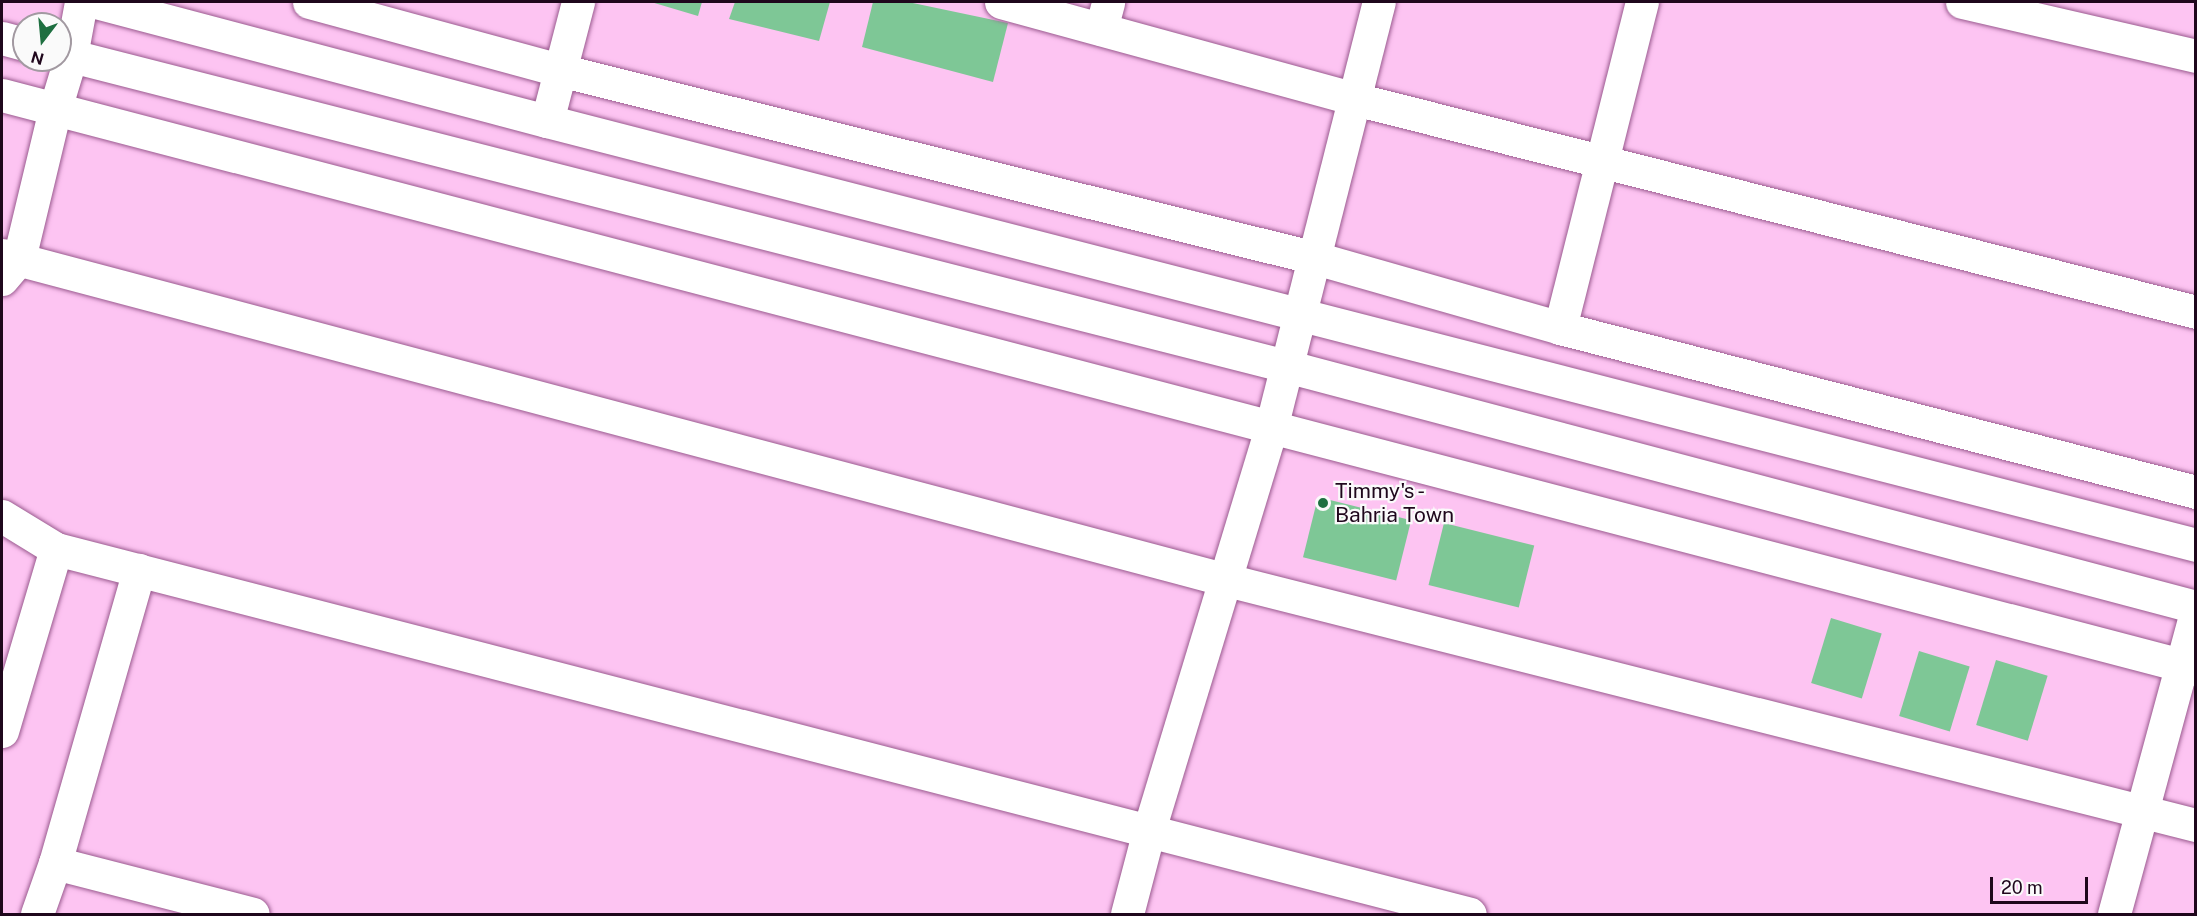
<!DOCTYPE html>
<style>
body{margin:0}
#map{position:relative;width:2197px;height:916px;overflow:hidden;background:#fdc4f2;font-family:"Public Sans",sans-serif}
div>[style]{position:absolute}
.building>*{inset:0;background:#7ec796;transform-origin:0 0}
.roads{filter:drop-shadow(0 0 2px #9a5a8f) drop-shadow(0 0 2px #9a5a8f)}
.minor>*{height:33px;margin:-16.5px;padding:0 16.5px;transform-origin:16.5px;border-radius:16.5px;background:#fff}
.tertiary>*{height:33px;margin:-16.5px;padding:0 16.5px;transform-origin:16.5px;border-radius:16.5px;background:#fff}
.dots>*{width:16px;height:16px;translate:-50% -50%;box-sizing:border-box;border:3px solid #fafafa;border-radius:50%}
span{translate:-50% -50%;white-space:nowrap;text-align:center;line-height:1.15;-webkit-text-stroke:4.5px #fafafa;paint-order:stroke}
.poi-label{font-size:21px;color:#1f071c}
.left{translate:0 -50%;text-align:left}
.frame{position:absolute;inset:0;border:3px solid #1f071c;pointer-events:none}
.north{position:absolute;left:12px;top:12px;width:60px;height:60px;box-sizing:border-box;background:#fafafa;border:2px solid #a299a1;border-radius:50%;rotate:196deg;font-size:16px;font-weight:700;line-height:24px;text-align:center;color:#1f071c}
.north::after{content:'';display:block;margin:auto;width:21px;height:27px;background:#1e6f40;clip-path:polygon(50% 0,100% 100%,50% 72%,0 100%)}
.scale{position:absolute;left:1990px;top:877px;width:98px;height:27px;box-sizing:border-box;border:3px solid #1f071c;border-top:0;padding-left:8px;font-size:18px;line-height:21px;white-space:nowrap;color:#1f071c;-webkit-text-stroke:4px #fafafa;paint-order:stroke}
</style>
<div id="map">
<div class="building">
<div style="clip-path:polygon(651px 2px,702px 2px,698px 16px)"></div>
<div style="clip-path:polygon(735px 2px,830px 2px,819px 41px,729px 19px)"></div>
<div style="clip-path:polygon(873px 2px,908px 2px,1008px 23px,993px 82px,862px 47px)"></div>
<div style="left:1318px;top:497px;width:96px;height:62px;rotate:14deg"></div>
<div style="left:1444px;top:523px;width:93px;height:64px;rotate:14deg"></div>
<div style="left:1831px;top:618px;width:53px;height:68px;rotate:17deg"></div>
<div style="left:1919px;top:651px;width:53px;height:68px;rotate:17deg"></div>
<div style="left:1996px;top:660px;width:54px;height:68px;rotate:17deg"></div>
</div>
<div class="roads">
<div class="minor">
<div style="left:309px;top:2px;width:259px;rotate:15.2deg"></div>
<div style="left:559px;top:70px;width:779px;rotate:13.96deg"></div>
<div style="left:1315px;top:258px;width:255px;rotate:15.9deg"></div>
<div style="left:1560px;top:328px;width:657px;rotate:14.46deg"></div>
<div style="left:1001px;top:2px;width:367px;rotate:15.3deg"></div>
<div style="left:1355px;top:99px;width:868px;rotate:14.21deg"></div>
<div style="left:1962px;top:2px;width:240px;rotate:13deg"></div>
<div style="left:1101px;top:29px;width:28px;rotate:-75deg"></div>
<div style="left:2px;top:95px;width:2268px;rotate:14.66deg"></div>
<div style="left:547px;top:121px;width:123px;rotate:-75.4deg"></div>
<div style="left:2px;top:255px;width:1267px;rotate:14.86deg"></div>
<div style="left:1227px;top:580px;width:999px;rotate:14.19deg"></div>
<div style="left:2px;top:279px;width:26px;rotate:-50deg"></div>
<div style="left:19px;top:259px;width:154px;rotate:-76.5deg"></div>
<div style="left:55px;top:109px;width:55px;rotate:-73.2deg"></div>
<div style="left:71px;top:56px;width:55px;rotate:-79.5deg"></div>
<div style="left:1560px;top:328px;width:336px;rotate:-75.9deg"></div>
<div style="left:2px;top:516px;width:63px;rotate:31.4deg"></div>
<div style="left:56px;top:549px;width:1460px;rotate:14.47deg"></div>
<div style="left:2px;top:731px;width:190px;rotate:-73.5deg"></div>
<div style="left:55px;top:863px;width:204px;rotate:14.4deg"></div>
<div style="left:37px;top:914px;width:54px;rotate:-70.6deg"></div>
<div style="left:55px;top:863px;width:305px;rotate:-74deg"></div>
<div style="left:1127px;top:914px;width:87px;rotate:-75.3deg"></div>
<div style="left:1149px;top:830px;width:420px;rotate:-73.1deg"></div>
<div style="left:1271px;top:428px;width:439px;rotate:-75.8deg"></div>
<div style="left:2114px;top:914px;width:313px;rotate:-74.8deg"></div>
</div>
<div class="tertiary">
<div style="left:96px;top:2px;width:466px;rotate:14.8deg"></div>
<div style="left:547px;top:121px;width:1703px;rotate:14.42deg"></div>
<div style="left:2px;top:38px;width:23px;rotate:15deg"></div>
<div style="left:60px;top:53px;width:1265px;rotate:14.32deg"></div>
<div style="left:1286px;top:366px;width:941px;rotate:14.83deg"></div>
</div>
</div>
<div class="dots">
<div style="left:1323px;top:503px;background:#1e6f40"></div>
</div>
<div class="poi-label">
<span class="left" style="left:1335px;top:503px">Timmy's -<br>Bahria Town</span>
</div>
<div class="frame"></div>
<div class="north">N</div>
<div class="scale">20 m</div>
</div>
